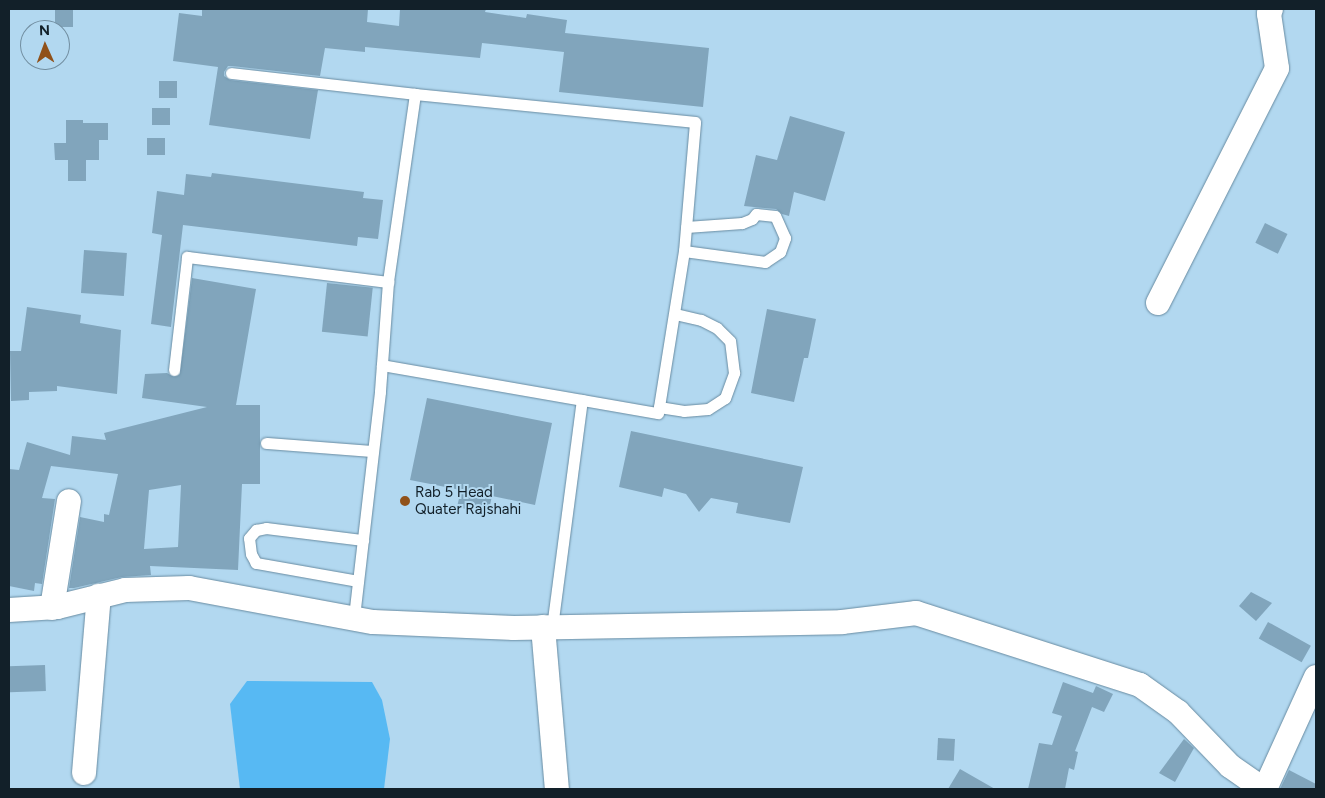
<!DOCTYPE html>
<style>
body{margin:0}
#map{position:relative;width:1325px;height:798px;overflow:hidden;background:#b2d8f0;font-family:Figtree,sans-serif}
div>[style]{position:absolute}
.water>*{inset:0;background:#57b9f3}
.building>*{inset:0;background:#81a5bc;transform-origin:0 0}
.roads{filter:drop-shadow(0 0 1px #688ba1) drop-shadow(0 0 1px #688ba1)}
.lane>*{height:11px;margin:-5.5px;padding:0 5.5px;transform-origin:5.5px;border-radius:5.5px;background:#fff}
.street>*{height:24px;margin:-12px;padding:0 12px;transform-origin:12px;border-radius:12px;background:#fff}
.dots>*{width:14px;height:14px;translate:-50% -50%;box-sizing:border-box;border:2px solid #b2d8f0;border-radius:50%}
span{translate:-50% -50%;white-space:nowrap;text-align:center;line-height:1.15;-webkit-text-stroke:4px #b2d8f0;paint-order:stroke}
.poi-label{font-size:15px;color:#122029}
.left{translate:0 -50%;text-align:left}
.frame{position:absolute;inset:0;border:10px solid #122029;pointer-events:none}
.north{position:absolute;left:20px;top:20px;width:50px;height:50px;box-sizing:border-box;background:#b2d8f0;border:1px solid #728ea0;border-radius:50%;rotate:358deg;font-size:14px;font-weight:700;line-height:20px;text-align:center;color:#122029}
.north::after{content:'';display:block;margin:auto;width:18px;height:22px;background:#905119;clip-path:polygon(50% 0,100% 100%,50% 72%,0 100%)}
</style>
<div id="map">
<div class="water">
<div style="clip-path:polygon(247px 681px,372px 682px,382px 700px,390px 739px,384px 789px,240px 789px,230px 704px)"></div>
</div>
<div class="building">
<div style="clip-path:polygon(202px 9px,368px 9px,367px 22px,399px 26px,400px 9px,486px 9px,485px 12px,526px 18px,527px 14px,567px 20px,565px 33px,709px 48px,703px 107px,559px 92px,564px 52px,482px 43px,480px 58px,365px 47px,365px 52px,325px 48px,320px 76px,232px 66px,228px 66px,224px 72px,224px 76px,230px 80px,318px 90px,310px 139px,209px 125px,218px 67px,173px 61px,179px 13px,202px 16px)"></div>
<div style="left:55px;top:10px;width:18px;height:17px"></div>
<div style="left:159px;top:81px;width:18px;height:17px"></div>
<div style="left:170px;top:108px;width:17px;height:18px;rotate:90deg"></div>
<div style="clip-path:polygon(790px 116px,845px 132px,825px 201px,794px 192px,789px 216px,782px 214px,776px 209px,744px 206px,756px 155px,777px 160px)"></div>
<div style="clip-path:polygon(66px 120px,83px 120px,83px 123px,108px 123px,108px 140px,99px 140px,99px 160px,86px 160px,86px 181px,68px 181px,68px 160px,55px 160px,54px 143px,66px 143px)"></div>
<div style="left:147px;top:138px;width:18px;height:17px"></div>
<div style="clip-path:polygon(212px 173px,364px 192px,363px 198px,383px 200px,378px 239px,358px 237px,357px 246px,183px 225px,171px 327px,151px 324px,162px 235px,152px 233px,157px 191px,184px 195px,186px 174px,211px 177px)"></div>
<div style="left:1265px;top:223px;width:25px;height:22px;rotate:26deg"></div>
<div style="left:84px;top:250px;width:43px;height:43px;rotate:4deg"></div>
<div style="clip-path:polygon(evenodd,192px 278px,256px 289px,236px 405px,260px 405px,260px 484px,242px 484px,238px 570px,150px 566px,151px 575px,122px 577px,74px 588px,69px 588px,80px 517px,104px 522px,104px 514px,109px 515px,118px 474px,51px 466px,42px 498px,55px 499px,42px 584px,35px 583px,34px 591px,9px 586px,9px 469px,19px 470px,27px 442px,70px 455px,72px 436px,106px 440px,104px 433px,207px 407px,142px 398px,145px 374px,167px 373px,174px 377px,180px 374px,192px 278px,181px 485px,178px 547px,144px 549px,149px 490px,181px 485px)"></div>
<div style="left:327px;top:283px;width:46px;height:49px;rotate:6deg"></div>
<div style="clip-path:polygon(27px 307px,81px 315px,80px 323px,121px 330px,117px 394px,57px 386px,57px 391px,29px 392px,29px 400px,11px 401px,10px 351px,21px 351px)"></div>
<div style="clip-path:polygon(767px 309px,816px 319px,808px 358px,804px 358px,794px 402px,751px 393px)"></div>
<div style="clip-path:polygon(427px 398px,552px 423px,535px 505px,492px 496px,488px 514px,457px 507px,461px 490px,410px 480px)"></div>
<div style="clip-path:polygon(631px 431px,803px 467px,790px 523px,736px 513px,738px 503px,711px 498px,699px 512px,686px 494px,664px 488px,662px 497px,619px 487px)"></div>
<div style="clip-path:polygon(1251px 592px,1272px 603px,1256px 621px,1239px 606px)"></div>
<div style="left:1268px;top:622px;width:49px;height:19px;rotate:29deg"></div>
<div style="left:45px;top:665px;width:26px;height:36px;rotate:88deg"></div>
<div style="clip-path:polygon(1063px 682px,1093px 693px,1096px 686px,1113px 694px,1104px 712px,1092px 707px,1075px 751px,1078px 752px,1074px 770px,1069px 768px,1065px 789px,1028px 789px,1039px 743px,1052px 745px,1062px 716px,1052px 713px)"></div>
<div style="left:938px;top:738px;width:17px;height:22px;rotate:3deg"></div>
<div style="clip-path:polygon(1184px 739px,1194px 748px,1175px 782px,1159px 773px)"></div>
<div style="clip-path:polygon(960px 769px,995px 789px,948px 789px)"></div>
<div style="clip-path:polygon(1289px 770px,1316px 784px,1316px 789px,1280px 789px)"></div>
</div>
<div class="roads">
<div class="lane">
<div style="left:231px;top:73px;width:185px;rotate:6.5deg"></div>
<div style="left:415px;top:94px;width:190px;rotate:98.2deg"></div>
<div style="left:684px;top:251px;width:82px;rotate:7.7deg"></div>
<div style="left:765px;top:262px;width:18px;rotate:-34deg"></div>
<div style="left:780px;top:252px;width:15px;rotate:-70deg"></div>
<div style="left:785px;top:238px;width:24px;rotate:-114deg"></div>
<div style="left:775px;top:216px;width:19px;rotate:-174deg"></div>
<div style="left:756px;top:214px;width:6px;rotate:129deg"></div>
<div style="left:752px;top:219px;width:11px;rotate:158deg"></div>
<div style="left:742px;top:223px;width:56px;rotate:175.9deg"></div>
<div style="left:382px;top:365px;width:280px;rotate:9.9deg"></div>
<div style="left:658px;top:413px;width:164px;rotate:-80.9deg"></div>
<div style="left:684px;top:251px;width:129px;rotate:-85.1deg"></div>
<div style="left:695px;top:122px;width:281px;rotate:-174.3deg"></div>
<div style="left:174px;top:370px;width:114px;rotate:-83.4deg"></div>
<div style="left:187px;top:257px;width:203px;rotate:7.1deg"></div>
<div style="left:388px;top:282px;width:110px;rotate:94.2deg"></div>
<div style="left:380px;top:392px;width:227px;rotate:96.6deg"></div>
<div style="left:659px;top:407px;width:25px;rotate:9deg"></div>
<div style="left:684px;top:411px;width:24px;rotate:-5deg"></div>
<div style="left:708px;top:409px;width:20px;rotate:-33deg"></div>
<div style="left:725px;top:398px;width:27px;rotate:-70deg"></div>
<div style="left:734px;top:373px;width:32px;rotate:-97deg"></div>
<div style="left:730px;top:341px;width:18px;rotate:-135deg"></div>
<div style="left:717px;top:328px;width:18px;rotate:-153deg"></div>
<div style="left:701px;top:320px;width:27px;rotate:-167deg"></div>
<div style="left:266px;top:443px;width:107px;rotate:4.3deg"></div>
<div style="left:358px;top:581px;width:104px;rotate:-170deg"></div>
<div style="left:256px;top:563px;width:10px;rotate:-119deg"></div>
<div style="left:251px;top:554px;width:16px;rotate:-97deg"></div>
<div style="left:249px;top:538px;width:11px;rotate:-49deg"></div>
<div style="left:256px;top:530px;width:10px;rotate:-11deg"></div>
<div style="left:266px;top:528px;width:98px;rotate:7.1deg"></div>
<div style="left:552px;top:627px;width:229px;rotate:-82.5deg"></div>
</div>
<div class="street">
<div style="left:1158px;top:303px;width:263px;rotate:-63.1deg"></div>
<div style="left:1277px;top:68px;width:55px;rotate:-98.4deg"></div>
<div style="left:1269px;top:14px;width:5px;rotate:-68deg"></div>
<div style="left:52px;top:608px;width:108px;rotate:-81deg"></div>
<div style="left:9px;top:610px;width:48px;rotate:-3.6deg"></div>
<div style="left:57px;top:607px;width:70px;rotate:-14deg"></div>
<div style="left:125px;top:590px;width:64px;rotate:-1.8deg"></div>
<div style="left:189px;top:588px;width:187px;rotate:10.5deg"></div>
<div style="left:373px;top:622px;width:141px;rotate:2.4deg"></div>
<div style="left:514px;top:628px;width:328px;rotate:-1deg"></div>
<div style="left:842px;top:622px;width:75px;rotate:-6.9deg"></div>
<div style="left:916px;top:613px;width:235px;rotate:17.8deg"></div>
<div style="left:1140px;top:685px;width:47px;rotate:35.4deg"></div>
<div style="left:1178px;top:712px;width:75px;rotate:46.1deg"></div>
<div style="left:1230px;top:766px;width:40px;rotate:34.9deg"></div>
<div style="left:543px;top:627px;width:163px;rotate:85.1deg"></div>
<div style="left:84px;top:773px;width:178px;rotate:-85.2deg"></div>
<div style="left:1265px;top:789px;width:123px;rotate:-65.5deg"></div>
</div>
</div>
<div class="dots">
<div style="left:405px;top:501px;background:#905119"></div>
</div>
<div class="poi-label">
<span class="left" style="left:415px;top:501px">Rab 5 Head<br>Quater Rajshahi</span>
</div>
<div class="frame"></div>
<div class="north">N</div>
</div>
